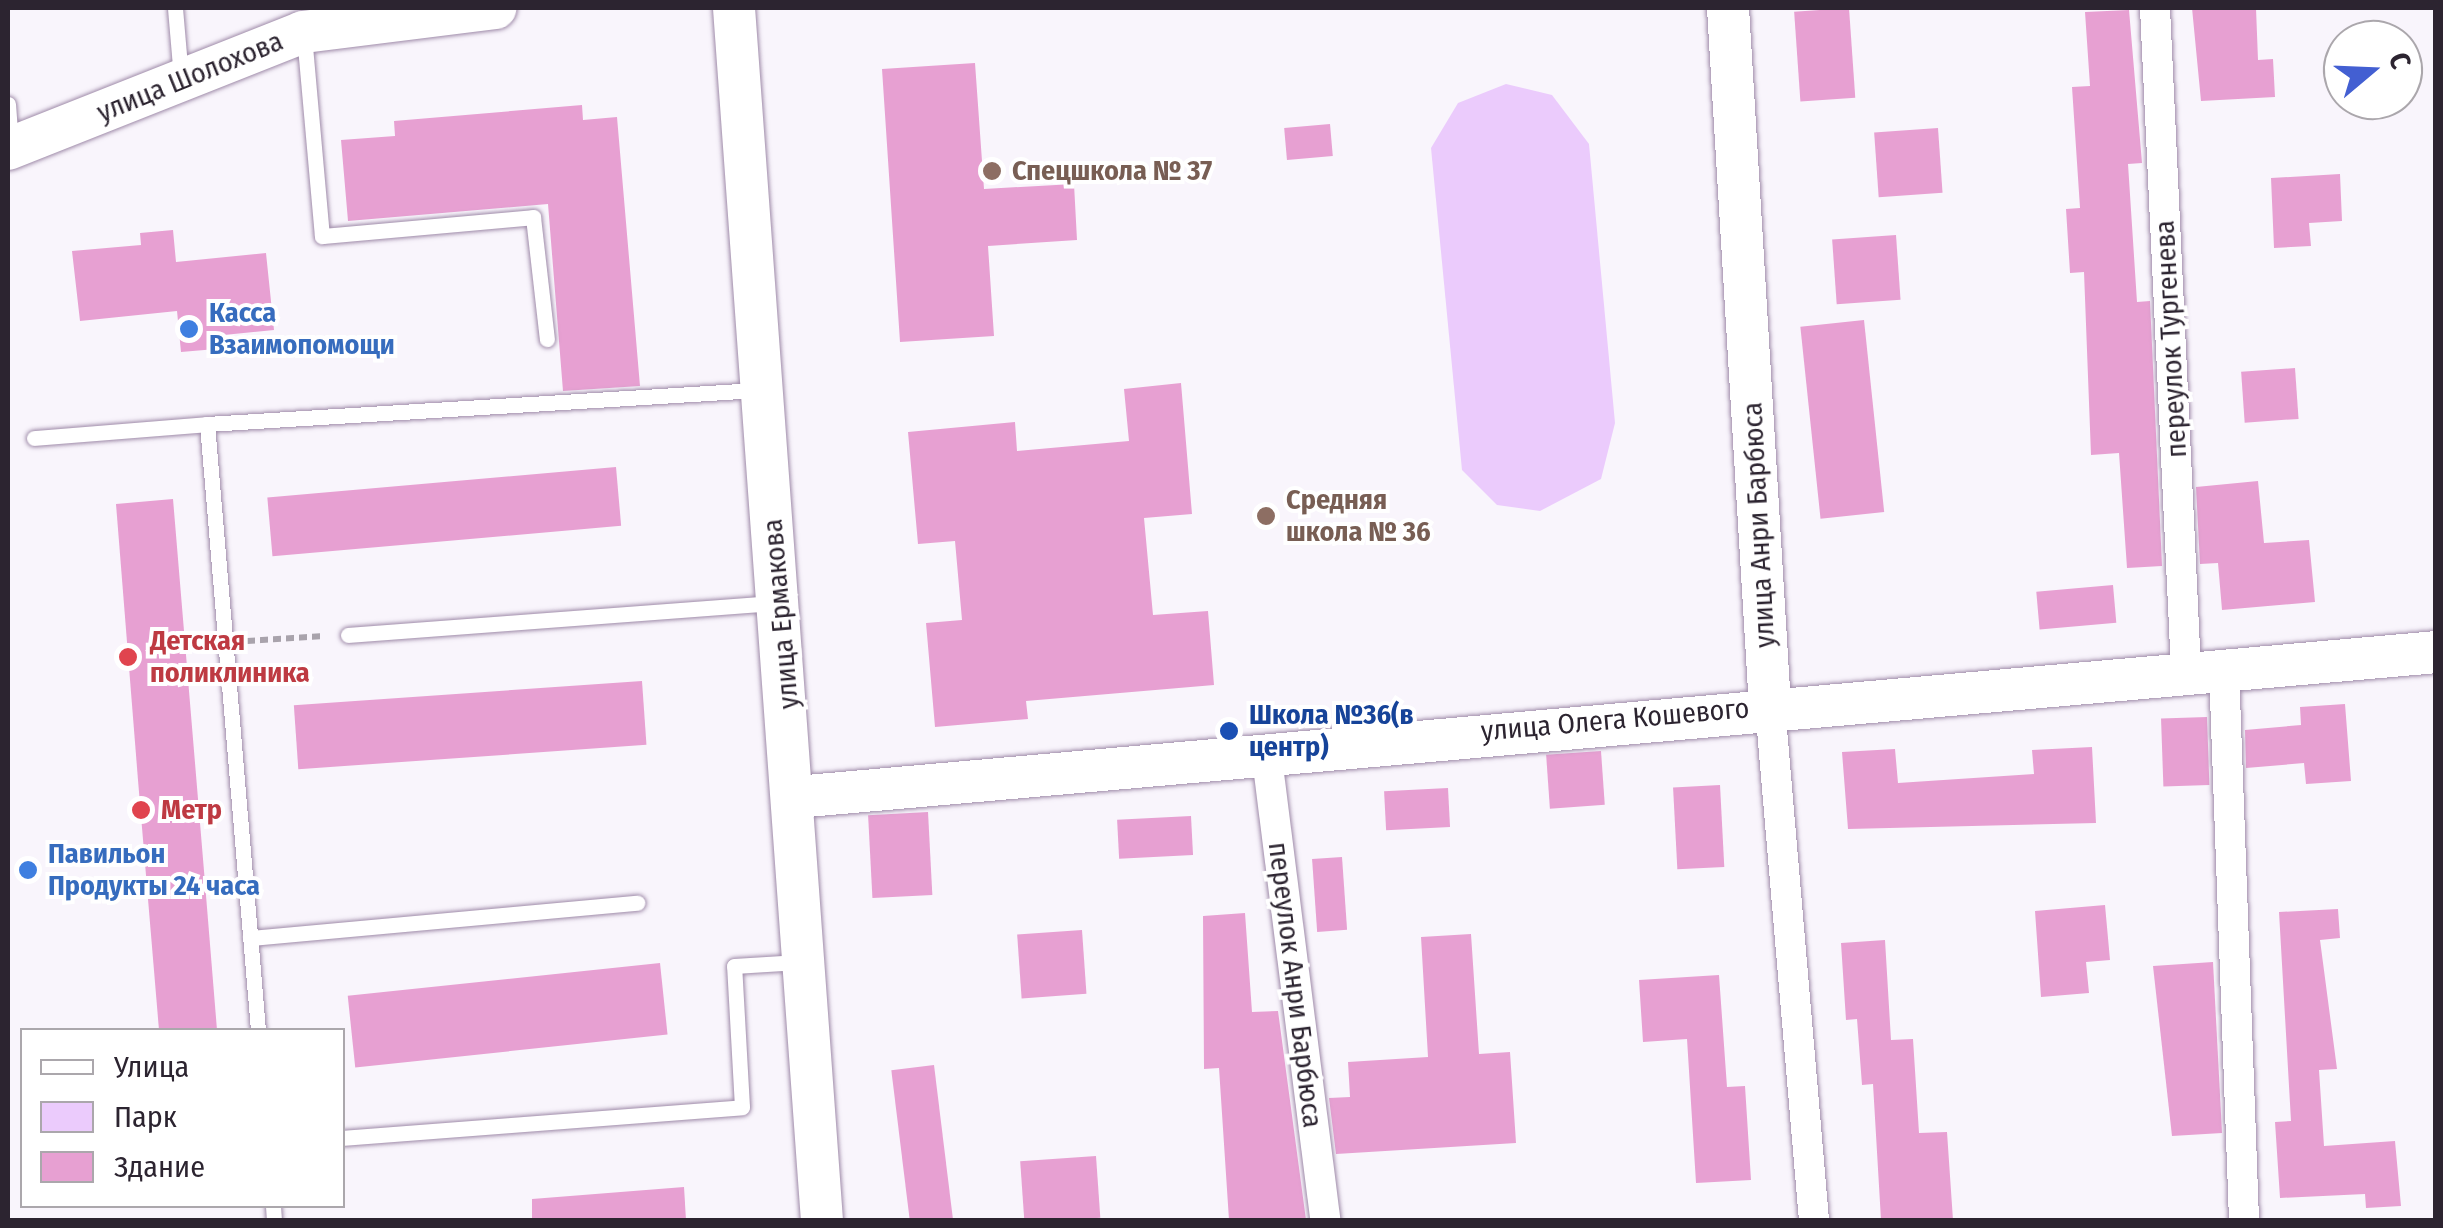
<!DOCTYPE html>
<meta charset="utf-8">
<style>
body{margin:0}
#map{position:relative;width:2443px;height:1228px;overflow:hidden;background:#f9f5fc;font-family:"Fira Sans Condensed",sans-serif}
div>[style]{position:absolute}
.green>*{inset:0;background:#ebcbfc}
.building>*{inset:0;background:#e7a0d2;transform-origin:0 0}
.path>*{height:6px;margin-top:-3px;transform-origin:0;background:repeating-linear-gradient(90deg,#a9a3ac 0 8px,transparent 0 13px)}
.roads{filter:drop-shadow(0 0 2px #9f8ba9) drop-shadow(0 0 2px #9f8ba9)}
.lane>*{height:15px;margin:-7.5px;padding:0 7.5px;transform-origin:7.5px;border-radius:7.5px;background:#fff}
.street>*{height:30px;margin:-15px;padding:0 15px;transform-origin:15px;border-radius:15px;background:#fff}
.secondary>*{height:42px;margin:-21px;padding:0 21px;transform-origin:21px;border-radius:21px;background:#fff}
.dots>*{width:28px;height:28px;translate:-50% -50%;box-sizing:border-box;border:5px solid #fff;border-radius:50%}
span{translate:-50% -50%;white-space:nowrap;text-align:center;line-height:1.15;-webkit-text-stroke:8px #fff;paint-order:stroke}
.street-label{font-size:28px;color:#2c2430}
.education-label{font-size:28px;color:#785e54;font-weight:700}
.left{translate:0 -50%;text-align:left}
.shop-label{font-size:28px;color:#366cbe;font-weight:700}
.health-label{font-size:28px;color:#be3a42;font-weight:700}
.transit-label{font-size:28px;color:#164399;font-weight:700}
.frame{position:absolute;inset:0;border:10px solid #2c2430;pointer-events:none}
.legend{position:absolute;left:20px;top:1028px;width:325px;height:180px;box-sizing:border-box;background:#fff;border:2px solid #aba7ac;margin:0;padding:12px 18px;list-style:none;font-size:30px;color:#2c2430}
.legend li{display:flex;align-items:center;gap:20px;height:50px}
.legend b{width:50px;border:2px solid #aba7ac}
.north{position:absolute;left:2323px;top:20px;width:100px;height:100px;box-sizing:border-box;background:#fff;border:2px solid #aba7ac;border-radius:50%;rotate:71deg;font-size:28px;font-weight:700;line-height:40px;text-align:center;color:#2c2430}
.north::after{content:'';display:block;margin:auto;width:35px;height:45px;background:#435fd2;clip-path:polygon(50% 0,100% 100%,50% 72%,0 100%)}
</style>
<div id="map">
<div class="green">
<div style="clip-path:polygon(1506px 84px,1552px 95px,1589px 144px,1615px 423px,1601px 479px,1540px 511px,1497px 505px,1462px 470px,1431px 148px,1458px 103px)"></div>
</div>
<div class="building">
<div style="left:1849px;top:8px;width:90px;height:55px;rotate:86deg"></div>
<div style="clip-path:polygon(2192px 8px,2256px 8px,2258px 60px,2273px 59px,2275px 97px,2201px 101px)"></div>
<div style="clip-path:polygon(2129px 10px,2142px 163px,2128px 164px,2137px 302px,2150px 301px,2162px 566px,2127px 568px,2119px 453px,2091px 455px,2084px 272px,2070px 273px,2066px 209px,2080px 208px,2072px 87px,2090px 86px,2085px 12px)"></div>
<div style="clip-path:polygon(975px 63px,984px 189px,1074px 184px,1077px 240px,988px 246px,994px 336px,900px 342px,882px 69px)"></div>
<div style="clip-path:polygon(582px 105px,583px 120px,617px 117px,640px 386px,563px 391px,548px 204px,348px 221px,341px 140px,395px 136px,394px 121px)"></div>
<div style="left:1330px;top:124px;width:32px;height:46px;rotate:85deg"></div>
<div style="left:1938px;top:128px;width:65px;height:64px;rotate:86deg"></div>
<div style="clip-path:polygon(2340px 174px,2342px 221px,2309px 223px,2311px 246px,2274px 248px,2271px 178px)"></div>
<div style="clip-path:polygon(173px 230px,176px 262px,266px 253px,274px 330px,214px 336px,216px 349px,181px 352px,177px 311px,80px 321px,72px 251px,141px 245px,140px 233px)"></div>
<div style="left:1896px;top:235px;width:65px;height:64px;rotate:86deg"></div>
<div style="left:1864px;top:320px;width:193px;height:64px;rotate:84deg"></div>
<div style="left:2295px;top:368px;width:51px;height:54px;rotate:86deg"></div>
<div style="clip-path:polygon(1181px 383px,1192px 514px,1144px 518px,1153px 615px,1208px 611px,1214px 685px,1026px 701px,1028px 719px,935px 727px,926px 623px,962px 620px,955px 541px,918px 544px,908px 432px,1015px 422px,1017px 451px,1129px 441px,1124px 389px)"></div>
<div style="left:616px;top:467px;width:59px;height:350px;rotate:85deg"></div>
<div style="clip-path:polygon(2258px 481px,2264px 543px,2309px 540px,2315px 602px,2222px 610px,2218px 563px,2200px 564px,2196px 487px)"></div>
<div style="clip-path:polygon(173px 499px,204px 871px,217px 1030px,159px 1030px,138px 780px,116px 504px)"></div>
<div style="left:2113px;top:585px;width:38px;height:77px;rotate:85deg"></div>
<div style="left:642px;top:681px;width:64px;height:349px;rotate:86deg"></div>
<div style="clip-path:polygon(2345px 704px,2351px 781px,2306px 784px,2304px 763px,2246px 768px,2245px 730px,2301px 725px,2300px 707px)"></div>
<div style="left:2207px;top:717px;width:68px;height:46px;rotate:88deg"></div>
<div style="clip-path:polygon(2092px 747px,2096px 823px,1848px 829px,1842px 752px,1895px 749px,1898px 783px,2034px 774px,2032px 750px)"></div>
<div style="left:1601px;top:751px;width:54px;height:55px;rotate:86deg"></div>
<div style="left:1720px;top:785px;width:82px;height:47px;rotate:87deg"></div>
<div style="left:1448px;top:788px;width:39px;height:64px;rotate:87deg"></div>
<div style="left:928px;top:812px;width:83px;height:60px;rotate:87deg"></div>
<div style="left:1191px;top:816px;width:39px;height:74px;rotate:87deg"></div>
<div style="left:1342px;top:857px;width:73px;height:30px;rotate:86deg"></div>
<div style="clip-path:polygon(2105px 905px,2110px 960px,2086px 962px,2089px 993px,2041px 997px,2035px 911px)"></div>
<div style="clip-path:polygon(2338px 909px,2340px 938px,2320px 940px,2337px 1069px,2319px 1070px,2324px 1146px,2395px 1141px,2401px 1206px,2366px 1208px,2365px 1194px,2280px 1198px,2275px 1122px,2291px 1121px,2279px 912px)"></div>
<div style="clip-path:polygon(1245px 913px,1252px 1012px,1278px 1011px,1306px 1220px,1229px 1220px,1219px 1068px,1204px 1069px,1203px 916px)"></div>
<div style="left:1082px;top:930px;width:64px;height:65px;rotate:86deg"></div>
<div style="clip-path:polygon(1471px 934px,1479px 1054px,1510px 1052px,1516px 1143px,1336px 1154px,1329px 1098px,1350px 1097px,1348px 1062px,1428px 1057px,1421px 937px)"></div>
<div style="clip-path:polygon(1885px 940px,1891px 1040px,1913px 1039px,1919px 1133px,1947px 1132px,1953px 1220px,1881px 1220px,1873px 1084px,1862px 1085px,1857px 1019px,1846px 1020px,1841px 943px)"></div>
<div style="clip-path:polygon(2213px 962px,2222px 1133px,2172px 1136px,2153px 966px)"></div>
<div style="left:660px;top:963px;width:72px;height:314px;rotate:84deg"></div>
<div style="clip-path:polygon(1719px 975px,1727px 1087px,1745px 1086px,1751px 1180px,1696px 1183px,1687px 1039px,1643px 1042px,1639px 980px)"></div>
<div style="left:934px;top:1065px;width:156px;height:43px;rotate:83deg"></div>
<div style="left:1096px;top:1156px;width:62px;height:76px;rotate:86deg"></div>
<div style="clip-path:polygon(684px 1187px,686px 1220px,532px 1220px,532px 1199px)"></div>
</div>
<div class="path">
<div style="left:247px;top:641px;width:77px;rotate:-3.7deg"></div>
</div>
<div class="roads">
<div class="lane">
<div style="left:175px;top:8px;width:70px;rotate:85.1deg"></div>
<div style="left:304px;top:35px;width:202px;rotate:84.9deg"></div>
<div style="left:322px;top:236px;width:212px;rotate:-5.1deg"></div>
<div style="left:533px;top:217px;width:123px;rotate:83.5deg"></div>
<div style="left:8px;top:104px;width:41px;rotate:85.8deg"></div>
<div style="left:207px;top:424px;width:551px;rotate:-3.54deg"></div>
<div style="left:34px;top:438px;width:174px;rotate:-4.6deg"></div>
<div style="left:207px;top:424px;width:608px;rotate:85.19deg"></div>
<div style="left:348px;top:635px;width:426px;rotate:-4.3deg"></div>
<div style="left:250px;top:938px;width:389px;rotate:-5.2deg"></div>
<div style="left:342px;top:1138px;width:401px;rotate:-4.4deg"></div>
<div style="left:742px;top:1107px;width:141px;rotate:-93.2deg"></div>
<div style="left:734px;top:966px;width:65px;rotate:-3.5deg"></div>
<div style="left:273px;top:1206px;width:14px;rotate:86deg"></div>
</div>
<div class="street">
<div style="left:2155px;top:8px;width:664px;rotate:87.32deg"></div>
<div style="left:2224px;top:669px;width:551px;rotate:87.92deg"></div>
<div style="left:1770px;top:706px;width:516px;rotate:85.11deg"></div>
<div style="left:1266px;top:750px;width:474px;rotate:82.8deg"></div>
</div>
<div class="secondary">
<div style="left:734px;top:8px;width:1215px;rotate:85.85deg"></div>
<div style="left:1728px;top:8px;width:699px;rotate:86.56deg"></div>
<div style="left:8px;top:149px;width:317px;rotate:-21.6deg"></div>
<div style="left:303px;top:32px;width:194px;rotate:-7.1deg"></div>
<div style="left:796px;top:797px;width:1646px;rotate:-5.05deg"></div>
</div>
</div>
<div class="dots">
<div style="left:992px;top:171px;background:#8d6e63"></div>
<div style="left:189px;top:329px;background:#3f7fe0"></div>
<div style="left:1266px;top:516px;background:#8d6e63"></div>
<div style="left:128px;top:657px;background:#e0444e"></div>
<div style="left:1229px;top:731px;background:#1a4fb4"></div>
<div style="left:141px;top:810px;background:#e0444e"></div>
<div style="left:28px;top:870px;background:#3f7fe0"></div>
</div>
<div class="street-label">
<span style="left:190px;top:77px;rotate:-22deg">улица Шолохова</span>
<span style="left:2171px;top:339px;rotate:-93deg">переулок Тургенева</span>
<span style="left:1759px;top:525px;rotate:-93deg">улица Анри Барбюса</span>
<span style="left:781px;top:614px;rotate:-95deg">улица Ермакова</span>
<span style="left:1615px;top:720px;rotate:-5deg">улица Олега Кошевого</span>
<span style="left:1295px;top:985px;rotate:83deg">переулок Анри Барбюса</span>
</div>
<div class="education-label">
<span class="left" style="left:1012px;top:171px">Спецшкола № 37</span>
<span class="left" style="left:1286px;top:516px">Средняя<br>школа № 36</span>
</div>
<div class="shop-label">
<span class="left" style="left:209px;top:329px">Касса<br>Взаимопомощи</span>
<span class="left" style="left:48px;top:870px">Павильон<br>Продукты 24 часа</span>
</div>
<div class="health-label">
<span class="left" style="left:150px;top:657px">Детская<br>поликлиника</span>
<span class="left" style="left:161px;top:810px">Метр</span>
</div>
<div class="transit-label">
<span class="left" style="left:1249px;top:731px">Школа №36(в<br>центр)</span>
</div>
<div class="frame"></div>
<ul class="legend">
<li><b style="height:12px;background:#fff"></b>Улица</li>
<li><b style="height:28px;background:#ebcbfc"></b>Парк</li>
<li><b style="height:28px;background:#e7a0d2"></b>Здание</li>
</ul>
<div class="north">С</div>
</div>
